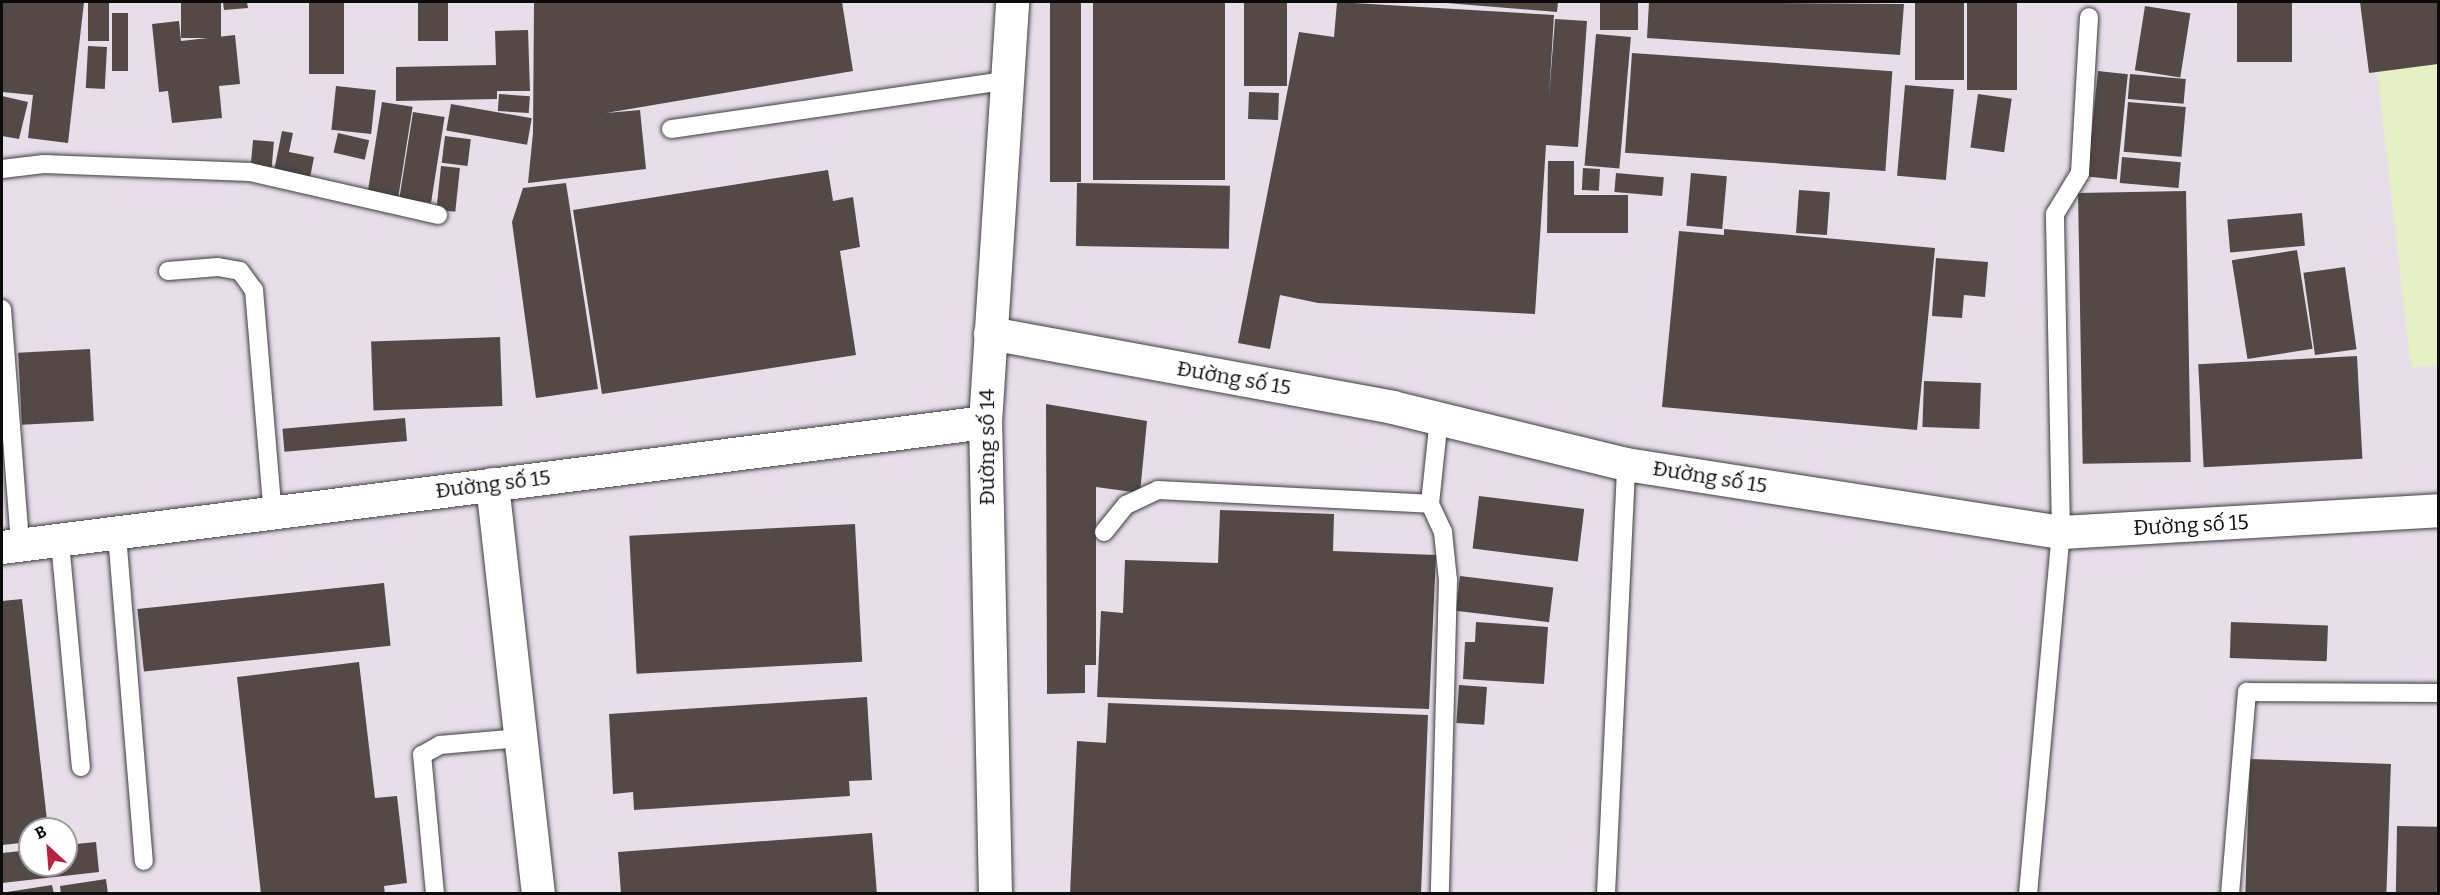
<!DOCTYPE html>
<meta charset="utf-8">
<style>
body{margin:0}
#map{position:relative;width:2440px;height:895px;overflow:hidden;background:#fff7e9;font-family:Bitter,serif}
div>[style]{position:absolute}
.industrial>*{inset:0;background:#e7deea}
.pitch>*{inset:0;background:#e7f0c5}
.building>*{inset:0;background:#534a47;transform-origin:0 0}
.roads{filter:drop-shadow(0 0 2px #3e3e3e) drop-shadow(0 0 2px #3e3e3e)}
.service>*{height:18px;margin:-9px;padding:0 9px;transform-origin:9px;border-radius:9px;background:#fff}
.minor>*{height:33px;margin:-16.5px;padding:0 16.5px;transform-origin:16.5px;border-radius:16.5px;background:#fff}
.tertiary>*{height:33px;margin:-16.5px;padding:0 16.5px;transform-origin:16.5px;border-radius:16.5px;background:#fff}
span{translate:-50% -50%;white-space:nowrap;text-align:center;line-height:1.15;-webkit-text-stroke:6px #fff;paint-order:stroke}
.street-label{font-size:21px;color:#0b0b0b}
.frame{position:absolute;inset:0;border:3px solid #0b0b0b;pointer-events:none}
.north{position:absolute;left:18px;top:817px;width:60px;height:60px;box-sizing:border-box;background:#fff;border:2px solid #9d9d9d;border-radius:50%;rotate:334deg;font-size:16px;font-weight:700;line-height:24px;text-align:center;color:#0b0b0b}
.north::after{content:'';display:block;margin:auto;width:21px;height:27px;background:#ba2340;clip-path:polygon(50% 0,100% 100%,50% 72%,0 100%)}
</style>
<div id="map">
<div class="industrial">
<div style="clip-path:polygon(evenodd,2px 2px,2438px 2px,2438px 893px,2px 894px,2px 2px,30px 829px,66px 829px,66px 865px,30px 865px,30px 829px)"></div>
</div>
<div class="pitch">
<div style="clip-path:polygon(2438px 36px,2438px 365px,2411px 368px,2374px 44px)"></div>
</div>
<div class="building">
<div style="clip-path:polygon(2px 2px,84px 2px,68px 143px,28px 138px,33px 95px,2px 92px)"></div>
<div style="left:88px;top:2px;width:21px;height:39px"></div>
<div style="left:181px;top:2px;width:40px;height:36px"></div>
<div style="clip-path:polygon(223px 2px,247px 2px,248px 8px,224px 10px)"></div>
<div style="left:309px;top:2px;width:35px;height:72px"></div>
<div style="left:418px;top:2px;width:30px;height:39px"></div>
<div style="clip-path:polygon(534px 2px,842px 2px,853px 71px,606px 113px,640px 110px,646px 169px,528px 183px,533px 133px)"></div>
<div style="left:1050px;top:2px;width:31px;height:180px"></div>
<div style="left:1093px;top:2px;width:132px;height:178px"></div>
<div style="left:1244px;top:2px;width:43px;height:84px"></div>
<div style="clip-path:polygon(1337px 2px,1554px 15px,1549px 97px,1555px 19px,1587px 21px,1578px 147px,1546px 145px,1535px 314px,1318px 303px,1280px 295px,1270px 349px,1238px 343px,1299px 32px,1334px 37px)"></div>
<div style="clip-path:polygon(1434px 2px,1558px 2px,1557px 12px)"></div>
<div style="left:1600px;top:2px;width:38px;height:28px"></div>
<div style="clip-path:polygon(1649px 2px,1904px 4px,1900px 55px,1647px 38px)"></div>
<div style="left:1915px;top:2px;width:49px;height:78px"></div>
<div style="left:1967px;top:2px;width:50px;height:88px"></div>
<div style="left:2237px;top:2px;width:55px;height:60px"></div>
<div style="clip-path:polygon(2360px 2px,2438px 2px,2438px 64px,2369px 73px)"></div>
<div style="left:2145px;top:6px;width:46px;height:65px;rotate:9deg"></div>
<div style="left:112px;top:13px;width:16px;height:58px"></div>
<div style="clip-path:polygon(179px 21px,181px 41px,235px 35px,240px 84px,219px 86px,222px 118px,172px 123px,168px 91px,159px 92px,152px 24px)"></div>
<div style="clip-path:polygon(528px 30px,530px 91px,497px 91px,497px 99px,396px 101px,396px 67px,496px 65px,495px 31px)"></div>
<div style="left:1596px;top:34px;width:35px;height:132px;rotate:5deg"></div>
<div style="left:88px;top:46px;width:19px;height:42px;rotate:3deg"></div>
<div style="left:1632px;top:53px;width:261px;height:100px;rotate:4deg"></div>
<div style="left:2098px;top:71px;width:30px;height:106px;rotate:6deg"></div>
<div style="left:2130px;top:74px;width:56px;height:25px;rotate:5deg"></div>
<div style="left:1905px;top:85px;width:49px;height:91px;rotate:5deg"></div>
<div style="left:336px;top:86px;width:40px;height:44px;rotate:6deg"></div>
<div style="left:1249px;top:92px;width:30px;height:27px;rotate:2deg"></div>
<div style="left:499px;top:94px;width:31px;height:17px;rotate:4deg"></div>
<div style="left:1978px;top:94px;width:34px;height:54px;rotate:8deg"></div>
<div style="clip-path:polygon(2px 96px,28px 102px,19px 139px,2px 136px)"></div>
<div style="left:382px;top:102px;width:31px;height:91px;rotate:9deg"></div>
<div style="left:2128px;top:102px;width:58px;height:50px;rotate:5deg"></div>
<div style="left:451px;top:104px;width:82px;height:27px;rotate:10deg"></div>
<div style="left:413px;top:112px;width:32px;height:87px;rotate:9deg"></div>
<div style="clip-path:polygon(282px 131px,293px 133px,289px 152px,314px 157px,310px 178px,274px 171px)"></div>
<div style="left:338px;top:133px;width:32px;height:20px;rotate:13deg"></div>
<div style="left:445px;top:136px;width:26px;height:27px;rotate:7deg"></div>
<div style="left:253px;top:140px;width:21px;height:28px;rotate:5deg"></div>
<div style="left:2122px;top:157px;width:59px;height:26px;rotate:5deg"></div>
<div style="clip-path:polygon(1548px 161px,1574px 161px,1574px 195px,1628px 195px,1628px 233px,1547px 233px)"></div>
<div style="left:441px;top:166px;width:19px;height:44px;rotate:6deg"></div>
<div style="left:1583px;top:168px;width:17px;height:22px;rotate:3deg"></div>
<div style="clip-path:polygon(828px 170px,833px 201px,853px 197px,860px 247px,840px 251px,856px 355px,602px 394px,573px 210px)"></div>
<div style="left:1616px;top:173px;width:48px;height:19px;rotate:5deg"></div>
<div style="left:1691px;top:173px;width:36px;height:53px;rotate:5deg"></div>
<div style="clip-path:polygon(566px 183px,598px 389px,536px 398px,512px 222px,523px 188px)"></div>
<div style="left:1077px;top:183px;width:153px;height:63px;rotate:1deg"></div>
<div style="left:1799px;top:190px;width:31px;height:43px;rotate:4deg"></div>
<div style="left:2186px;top:191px;width:271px;height:108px;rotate:89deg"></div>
<div style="left:2302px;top:213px;width:33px;height:75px;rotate:85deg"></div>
<div style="clip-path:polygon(1724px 229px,1935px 248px,1917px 430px,1662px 407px,1679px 231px,1724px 235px)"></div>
<div style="left:2297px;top:250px;width:100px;height:66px;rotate:81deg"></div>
<div style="clip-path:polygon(1936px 258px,1988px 262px,1985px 297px,1964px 295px,1962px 318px,1932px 316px)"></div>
<div style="left:2345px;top:267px;width:83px;height:42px;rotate:82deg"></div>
<div style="left:500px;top:337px;width:69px;height:129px;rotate:88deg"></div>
<div style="left:90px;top:349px;width:72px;height:72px;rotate:87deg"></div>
<div style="left:2357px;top:356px;width:103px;height:159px;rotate:87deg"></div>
<div style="left:1924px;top:381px;width:57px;height:46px;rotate:2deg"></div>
<div style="clip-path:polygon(1046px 404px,1147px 421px,1140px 493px,1096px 487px,1096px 665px,1085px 665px,1085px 693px,1047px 694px)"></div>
<div style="left:405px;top:418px;width:23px;height:123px;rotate:85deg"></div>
<div style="left:1479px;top:496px;width:106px;height:53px;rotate:7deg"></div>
<div style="clip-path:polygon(1220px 510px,1334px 514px,1333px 551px,1436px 555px,1429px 709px,1097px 697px,1101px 611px,1123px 613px,1125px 560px,1218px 563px)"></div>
<div style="left:855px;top:524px;width:138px;height:226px;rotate:87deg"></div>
<div style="left:1460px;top:576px;width:94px;height:35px;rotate:7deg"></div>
<div style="left:384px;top:583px;width:63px;height:248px;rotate:84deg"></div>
<div style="clip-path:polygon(22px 599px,48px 829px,30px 829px,30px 842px,2px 845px,2px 601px)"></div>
<div style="clip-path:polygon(1476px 622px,1548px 627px,1544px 684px,1463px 679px,1465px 642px,1475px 642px)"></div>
<div style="left:2231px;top:622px;width:97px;height:36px;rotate:2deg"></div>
<div style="clip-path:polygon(359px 662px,375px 798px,397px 796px,407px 883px,384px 886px,385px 894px,261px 894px,237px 677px)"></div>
<div style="left:1459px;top:685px;width:28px;height:38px;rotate:4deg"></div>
<div style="clip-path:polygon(867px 697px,872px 780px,849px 781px,850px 796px,634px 810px,633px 792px,613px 794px,609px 714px)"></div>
<div style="clip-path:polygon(1108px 703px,1428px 715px,1421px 894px,1070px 894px,1077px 741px,1106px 743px)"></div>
<div style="left:2250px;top:759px;width:141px;height:135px;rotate:2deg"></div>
<div style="left:2397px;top:826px;width:41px;height:68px;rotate:1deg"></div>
<div style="clip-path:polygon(872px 833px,877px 894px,621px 894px,618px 852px)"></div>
<div style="clip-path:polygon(96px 842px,99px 872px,2px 883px,2px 853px,30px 850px,30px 865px,66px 865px,66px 845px)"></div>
<div style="clip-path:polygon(106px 879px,108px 894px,61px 894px,60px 886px)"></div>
<div style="clip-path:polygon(52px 885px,54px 894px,7px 894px,7px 892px)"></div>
</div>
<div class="roads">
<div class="service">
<div style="left:671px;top:129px;width:342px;rotate:-8.2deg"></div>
<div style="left:2px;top:169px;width:42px;rotate:-6.8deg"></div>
<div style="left:44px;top:164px;width:206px;rotate:2.2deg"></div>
<div style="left:250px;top:172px;width:193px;rotate:12.9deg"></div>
<div style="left:168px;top:271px;width:50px;rotate:-4.6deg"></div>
<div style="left:218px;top:267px;width:22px;rotate:10deg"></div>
<div style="left:240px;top:271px;width:24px;rotate:54deg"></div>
<div style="left:254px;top:290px;width:225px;rotate:85.2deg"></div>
<div style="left:2px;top:309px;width:237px;rotate:85.6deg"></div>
<div style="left:1439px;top:418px;width:86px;rotate:96deg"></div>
<div style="left:1430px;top:504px;width:31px;rotate:65deg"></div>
<div style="left:1443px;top:532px;width:48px;rotate:84.1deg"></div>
<div style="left:1448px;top:580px;width:314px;rotate:91.5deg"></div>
<div style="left:1104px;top:532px;width:35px;rotate:-51deg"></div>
<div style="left:1126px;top:505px;width:35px;rotate:-25deg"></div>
<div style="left:1158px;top:490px;width:272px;rotate:2.9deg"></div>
<div style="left:117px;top:535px;width:327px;rotate:85.3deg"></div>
<div style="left:60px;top:542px;width:226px;rotate:84.7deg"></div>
<div style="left:435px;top:894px;width:140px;rotate:-95.3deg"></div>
<div style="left:422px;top:755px;width:21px;rotate:-29deg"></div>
<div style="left:440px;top:745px;width:80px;rotate:-5deg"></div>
<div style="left:1606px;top:894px;width:430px;rotate:-87.3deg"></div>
<div style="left:2028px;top:894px;width:364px;rotate:-84.8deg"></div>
<div style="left:2061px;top:532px;width:318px;rotate:-91.1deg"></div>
<div style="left:2055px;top:214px;width:48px;rotate:-58.6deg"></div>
<div style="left:2080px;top:173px;width:156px;rotate:-86.7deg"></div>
<div style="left:2230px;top:894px;width:203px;rotate:-85.2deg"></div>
<div style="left:2247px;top:692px;width:191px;rotate:0.3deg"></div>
</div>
<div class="minor">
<div style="left:990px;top:333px;width:409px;rotate:10.4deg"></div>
<div style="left:1392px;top:407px;width:241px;rotate:13.7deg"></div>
<div style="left:1626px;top:464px;width:440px;rotate:8.9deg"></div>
<div style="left:2061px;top:532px;width:378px;rotate:-3.3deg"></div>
<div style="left:492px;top:484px;width:413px;rotate:83.6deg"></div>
<div style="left:2px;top:547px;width:991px;rotate:-7.25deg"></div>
</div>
<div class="tertiary">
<div style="left:995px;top:894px;width:472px;rotate:-91.2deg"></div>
<div style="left:985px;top:422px;width:421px;rotate:-86.3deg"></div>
</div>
</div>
<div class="street-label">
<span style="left:1234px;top:378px;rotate:10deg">Đường số 15</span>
<span style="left:987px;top:447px;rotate:-90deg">Đường số 14</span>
<span style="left:1710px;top:477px;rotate:9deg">Đường số 15</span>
<span style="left:493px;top:484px;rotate:-7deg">Đường số 15</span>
<span style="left:2191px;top:525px;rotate:-3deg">Đường số 15</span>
</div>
<div class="frame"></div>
<div class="north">B</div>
</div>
